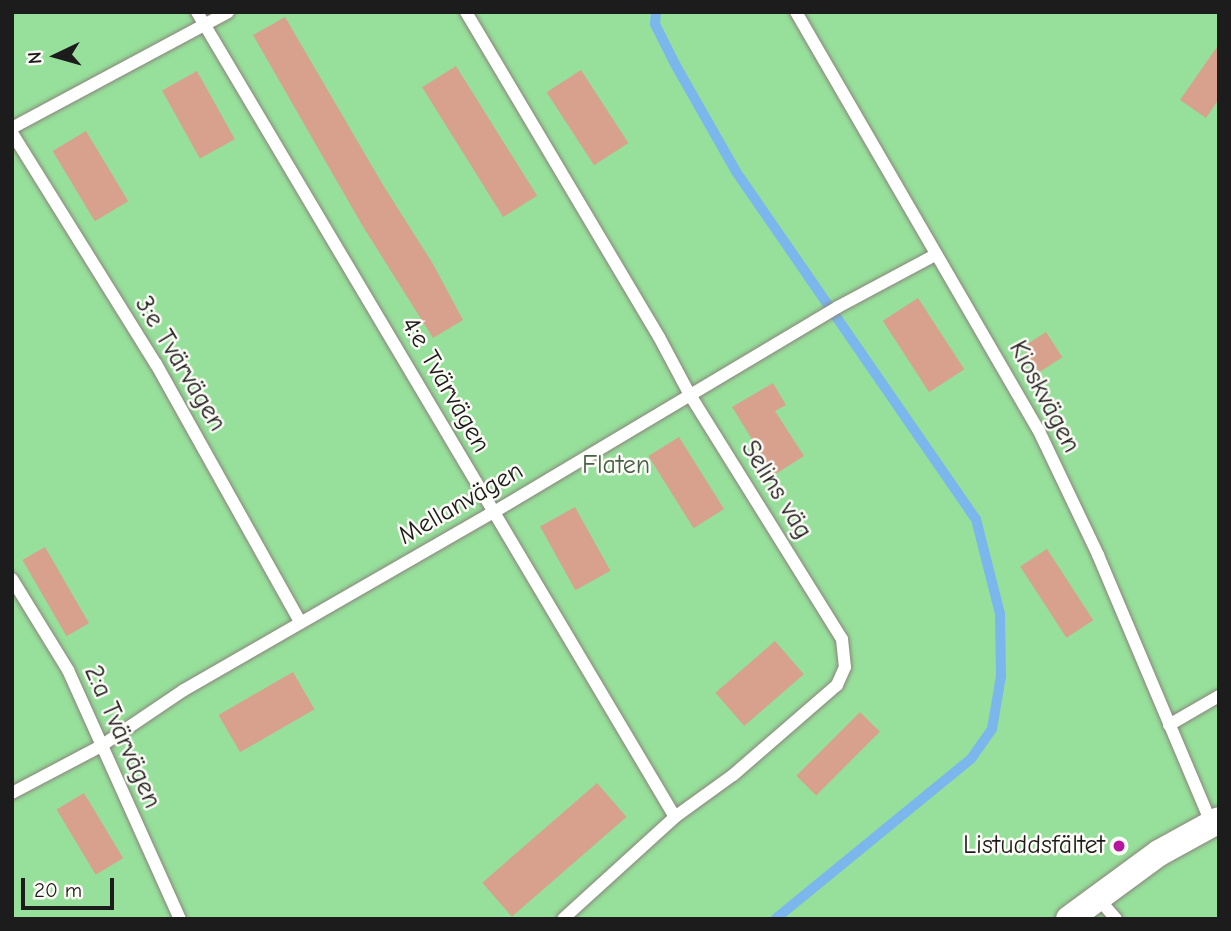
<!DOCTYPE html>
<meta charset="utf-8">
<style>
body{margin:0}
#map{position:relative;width:1231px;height:931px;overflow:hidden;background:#f8ecda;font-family:"Comic Neue",sans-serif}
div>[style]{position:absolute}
.green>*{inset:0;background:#96e09b;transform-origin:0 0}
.stream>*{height:10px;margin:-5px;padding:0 5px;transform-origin:5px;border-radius:5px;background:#7bb6ec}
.building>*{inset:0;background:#d7a18d;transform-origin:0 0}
.roads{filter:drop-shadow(0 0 2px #8a847b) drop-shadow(0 0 2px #8a847b)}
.service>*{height:12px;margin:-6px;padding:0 6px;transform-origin:6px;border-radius:6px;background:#fff}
.minor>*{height:26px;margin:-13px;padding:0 13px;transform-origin:13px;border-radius:13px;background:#fff}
.dots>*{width:19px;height:19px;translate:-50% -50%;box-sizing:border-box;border:4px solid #fdfcf7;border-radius:50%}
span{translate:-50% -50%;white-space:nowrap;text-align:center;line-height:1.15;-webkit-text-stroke:5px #fdfcf7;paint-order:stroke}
.street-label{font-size:26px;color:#1c1c1c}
.park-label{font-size:26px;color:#476148}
.poi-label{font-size:26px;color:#1c1c1c}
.right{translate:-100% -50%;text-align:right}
.frame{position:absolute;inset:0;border:14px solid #1c1c1c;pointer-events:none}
.north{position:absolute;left:21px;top:21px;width:70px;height:70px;-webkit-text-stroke:5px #fdfcf7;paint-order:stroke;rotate:265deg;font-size:19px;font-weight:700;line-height:28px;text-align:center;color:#1c1c1c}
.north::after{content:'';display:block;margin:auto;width:24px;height:32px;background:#1c1c1c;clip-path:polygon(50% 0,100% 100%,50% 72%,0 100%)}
.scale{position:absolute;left:21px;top:878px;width:93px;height:32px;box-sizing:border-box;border:4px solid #1c1c1c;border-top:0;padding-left:9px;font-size:21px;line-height:24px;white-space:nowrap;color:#1c1c1c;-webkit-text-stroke:5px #fdfcf7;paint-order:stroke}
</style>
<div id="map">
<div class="green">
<div style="left:12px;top:12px;width:1207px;height:907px"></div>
</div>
<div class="stream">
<div style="left:656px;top:12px;width:12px;rotate:95deg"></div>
<div style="left:655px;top:24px;width:45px;rotate:63.4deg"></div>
<div style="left:675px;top:64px;width:125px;rotate:60.4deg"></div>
<div style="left:737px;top:173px;width:421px;rotate:55.4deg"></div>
<div style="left:976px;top:519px;width:98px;rotate:75.8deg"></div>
<div style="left:1000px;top:614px;width:62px;rotate:89.1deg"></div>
<div style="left:1001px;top:676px;width:54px;rotate:99.6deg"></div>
<div style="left:992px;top:729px;width:35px;rotate:125deg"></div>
<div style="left:972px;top:758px;width:254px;rotate:140.7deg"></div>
</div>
<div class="building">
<div style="clip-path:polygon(285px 17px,383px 185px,433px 264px,463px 320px,433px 338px,362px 225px,253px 35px)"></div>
<div style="clip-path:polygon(1219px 44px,1219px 99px,1206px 118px,1180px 100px)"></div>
<div style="left:456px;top:66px;width:153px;height:40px;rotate:58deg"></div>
<div style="left:581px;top:70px;width:87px;height:41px;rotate:57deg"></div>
<div style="left:197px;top:71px;width:78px;height:40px;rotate:61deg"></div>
<div style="left:86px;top:131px;width:82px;height:39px;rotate:59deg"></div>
<div style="left:918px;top:298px;width:85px;height:42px;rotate:57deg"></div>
<div style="left:1046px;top:332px;width:30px;height:28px;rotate:57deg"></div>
<div style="clip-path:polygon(773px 383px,786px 405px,775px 411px,804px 456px,774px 475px,732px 407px)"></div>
<div style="left:679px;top:437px;width:85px;height:36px;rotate:58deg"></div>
<div style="left:575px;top:507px;width:73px;height:40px;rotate:61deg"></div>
<div style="left:45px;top:547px;width:88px;height:26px;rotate:60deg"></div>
<div style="left:1047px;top:549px;width:85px;height:32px;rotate:57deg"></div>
<div style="left:775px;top:641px;width:44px;height:79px;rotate:49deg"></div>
<div style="left:293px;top:672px;width:43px;height:86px;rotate:60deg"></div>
<div style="left:860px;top:712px;width:28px;height:90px;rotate:45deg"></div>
<div style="left:597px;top:783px;width:45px;height:152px;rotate:49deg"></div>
<div style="left:84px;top:793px;width:76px;height:32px;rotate:59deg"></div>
</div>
<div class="roads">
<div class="service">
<div style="left:197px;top:12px;width:936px;rotate:59.3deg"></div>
<div style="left:466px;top:12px;width:378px;rotate:59.3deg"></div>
<div style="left:659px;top:337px;width:66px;rotate:61.9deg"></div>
<div style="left:690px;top:395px;width:287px;rotate:58.1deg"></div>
<div style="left:842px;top:639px;width:28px;rotate:84deg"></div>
<div style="left:845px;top:667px;width:20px;rotate:114deg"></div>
<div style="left:837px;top:685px;width:138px;rotate:139.1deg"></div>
<div style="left:733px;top:775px;width:72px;rotate:144.1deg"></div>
<div style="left:675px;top:817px;width:151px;rotate:137.7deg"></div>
<div style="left:796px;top:12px;width:482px;rotate:59.9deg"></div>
<div style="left:1038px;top:429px;width:140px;rotate:64.5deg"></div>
<div style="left:1098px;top:555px;width:291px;rotate:67.1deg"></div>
<div style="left:12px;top:128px;width:245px;rotate:-28.2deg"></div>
<div style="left:12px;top:133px;width:272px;rotate:58.1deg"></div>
<div style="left:156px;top:364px;width:295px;rotate:60.8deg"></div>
<div style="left:12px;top:579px;width:107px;rotate:58.4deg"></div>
<div style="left:68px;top:670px;width:273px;rotate:65.8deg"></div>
<div style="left:1169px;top:725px;width:58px;rotate:-30.1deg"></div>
<div style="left:12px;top:793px;width:101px;rotate:-27.8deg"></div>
<div style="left:101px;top:746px;width:100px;rotate:-34deg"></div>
<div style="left:184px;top:690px;width:357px;rotate:-29.9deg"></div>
<div style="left:494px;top:512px;width:400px;rotate:-30.8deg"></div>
<div style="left:838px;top:307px;width:110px;rotate:-28.2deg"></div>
<div style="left:1097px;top:897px;width:29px;rotate:49deg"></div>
</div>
<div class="minor">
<div style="left:1069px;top:919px;width:112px;rotate:-36.3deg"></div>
<div style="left:1159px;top:853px;width:68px;rotate:-28.8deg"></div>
</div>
</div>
<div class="dots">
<div style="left:1119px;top:846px;background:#b5179e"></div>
</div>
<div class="street-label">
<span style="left:180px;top:364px;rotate:59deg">3:e Tvärvägen</span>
<span style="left:445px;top:385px;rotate:60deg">4:e Tvärvägen</span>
<span style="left:1044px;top:397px;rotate:62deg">Kioskvägen</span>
<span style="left:776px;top:490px;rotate:58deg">Selins väg</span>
<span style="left:461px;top:504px;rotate:-30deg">Mellanvägen</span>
<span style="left:122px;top:737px;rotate:66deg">2:a Tvärvägen</span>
</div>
<div class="park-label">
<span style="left:616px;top:466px">Flaten</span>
</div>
<div class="poi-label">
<span class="right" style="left:1105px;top:846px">Listuddsfältet</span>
</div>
<div class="frame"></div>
<div class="north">N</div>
<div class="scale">20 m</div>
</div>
